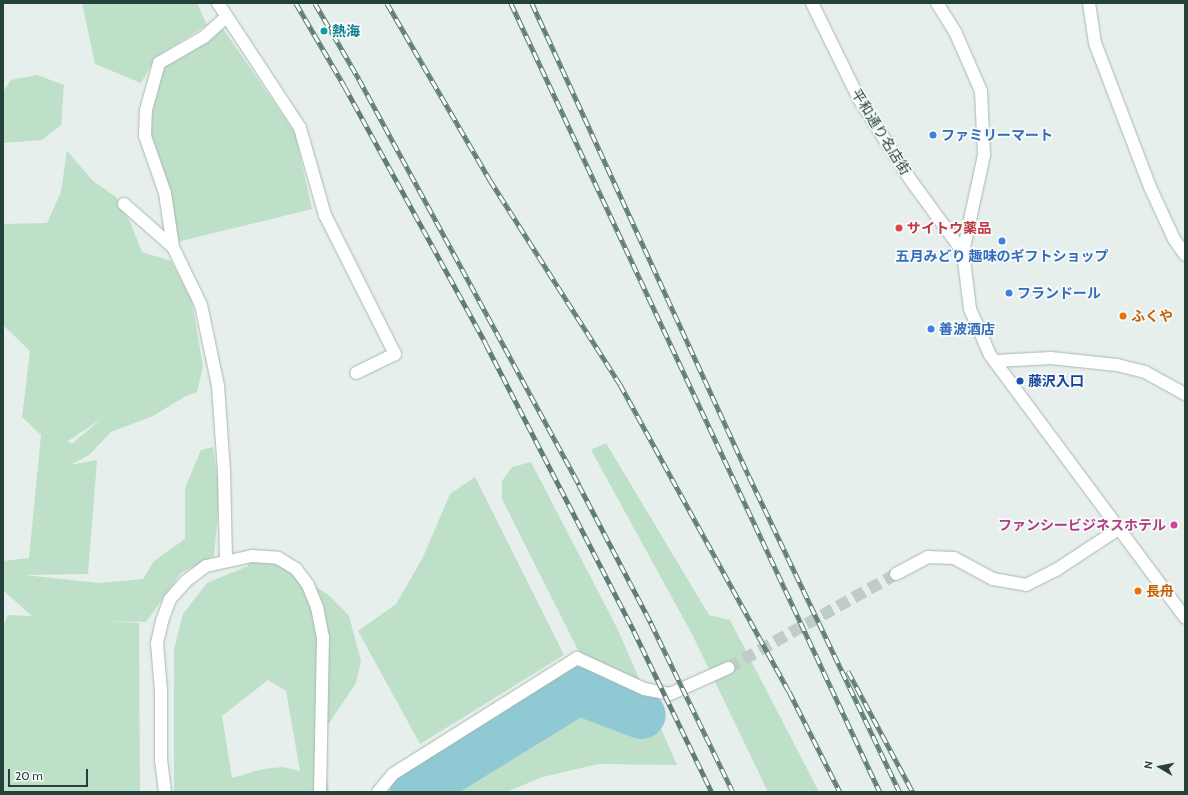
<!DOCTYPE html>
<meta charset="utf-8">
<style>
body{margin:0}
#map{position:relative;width:1188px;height:795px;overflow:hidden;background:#e6efeb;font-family:Cabin,"Noto Sans JP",sans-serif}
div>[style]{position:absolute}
.green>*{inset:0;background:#bfe0c8}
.river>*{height:48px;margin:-24px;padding:0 24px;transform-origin:24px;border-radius:24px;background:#8ec9d4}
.minor-tunnel>*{height:12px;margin-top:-6px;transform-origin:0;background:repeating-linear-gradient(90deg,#bfccc8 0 12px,transparent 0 18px)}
.roads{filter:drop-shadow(0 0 1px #a8b8b2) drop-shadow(0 0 1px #a8b8b2)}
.minor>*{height:12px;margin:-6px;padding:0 6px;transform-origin:6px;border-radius:6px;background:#fff}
.rail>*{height:4.5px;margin-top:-2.25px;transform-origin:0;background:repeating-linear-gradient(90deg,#f7fbf9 0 9px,#5f7d75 0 18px);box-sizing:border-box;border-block:1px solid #5f7d75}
.dots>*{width:11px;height:11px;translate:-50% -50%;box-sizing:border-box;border:2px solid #f7fbf9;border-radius:50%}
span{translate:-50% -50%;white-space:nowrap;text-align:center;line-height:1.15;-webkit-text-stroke:3.5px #f7fbf9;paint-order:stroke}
.culture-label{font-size:14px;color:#0d838f;font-weight:700}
.left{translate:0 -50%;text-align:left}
.street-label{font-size:14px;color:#24423a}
.shop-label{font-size:14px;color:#366cbe;font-weight:700}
.health-label{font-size:14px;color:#be3a42;font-weight:700}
.food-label{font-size:14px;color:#c56008;font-weight:700}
.transit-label{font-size:14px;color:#164399;font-weight:700}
.hotel-label{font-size:14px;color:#b23c85;font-weight:700}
.right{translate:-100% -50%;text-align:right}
.frame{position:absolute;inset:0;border:4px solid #24423a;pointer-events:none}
.north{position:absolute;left:1140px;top:747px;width:40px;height:40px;-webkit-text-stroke:3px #f7fbf9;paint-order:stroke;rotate:280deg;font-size:11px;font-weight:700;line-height:16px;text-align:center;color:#24423a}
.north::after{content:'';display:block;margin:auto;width:14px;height:18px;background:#24423a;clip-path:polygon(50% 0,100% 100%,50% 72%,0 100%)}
.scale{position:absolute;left:8px;top:769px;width:80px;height:18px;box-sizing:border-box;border:2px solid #24423a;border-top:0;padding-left:5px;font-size:12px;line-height:14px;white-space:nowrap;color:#24423a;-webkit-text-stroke:3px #f7fbf9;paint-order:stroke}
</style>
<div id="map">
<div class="green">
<div style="clip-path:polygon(82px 3px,197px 3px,207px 25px,156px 57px,141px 83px,95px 64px)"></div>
<div style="clip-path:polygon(219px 23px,295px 133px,312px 209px,177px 242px,145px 136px,159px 63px)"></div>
<div style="clip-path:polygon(37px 75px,64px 85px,61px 125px,42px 140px,3px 143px,3px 92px,11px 80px)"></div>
<div style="clip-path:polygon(evenodd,67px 151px,93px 181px,116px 197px,131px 224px,142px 252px,171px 261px,192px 301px,203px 367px,197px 392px,184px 397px,153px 416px,111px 432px,89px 455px,70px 465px,97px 460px,88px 574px,25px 575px,99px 583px,143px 579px,154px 561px,185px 539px,185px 488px,201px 450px,213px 447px,220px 493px,214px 556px,181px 573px,146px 622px,106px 621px,139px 623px,140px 792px,3px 792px,3px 626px,8px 615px,32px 616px,4px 591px,3px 561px,29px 558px,41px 435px,22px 417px,30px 351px,3px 325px,3px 224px,47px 223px,61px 192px,67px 151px,101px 419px,73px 443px,68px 442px,68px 441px,101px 419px)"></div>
<div style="clip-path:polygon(606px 443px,709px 615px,730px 620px,819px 792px,768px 792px,692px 634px,591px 450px)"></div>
<div style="clip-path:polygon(531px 462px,618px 630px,677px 765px,598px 764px,543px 777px,506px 792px,375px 792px,460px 731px,579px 652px,502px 499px,502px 481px,512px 467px)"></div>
<div style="clip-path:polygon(475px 477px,564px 655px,420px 744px,358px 631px,396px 604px,423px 557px,450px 494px)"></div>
<div style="clip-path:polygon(evenodd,252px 556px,284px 561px,304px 579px,330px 596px,349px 616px,361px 661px,356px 683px,321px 735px,329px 792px,174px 792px,174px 649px,183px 614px,207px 583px,248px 566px,252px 556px,268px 680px,286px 691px,300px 771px,283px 767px,263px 769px,232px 778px,222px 716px,268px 680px)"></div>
</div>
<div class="river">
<div style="left:414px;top:792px;width:193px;rotate:-31.6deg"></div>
<div style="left:578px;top:691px;width:68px;rotate:20.6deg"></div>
</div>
<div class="minor-tunnel">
<div style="left:728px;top:668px;width:193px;rotate:-29.2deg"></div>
</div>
<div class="roads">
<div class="minor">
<div style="left:218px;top:3px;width:149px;rotate:56.7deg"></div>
<div style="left:300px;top:128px;width:91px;rotate:74deg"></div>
<div style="left:325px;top:215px;width:156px;rotate:63.3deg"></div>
<div style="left:395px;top:354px;width:43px;rotate:154deg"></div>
<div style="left:812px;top:3px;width:107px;rotate:63.9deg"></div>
<div style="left:859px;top:99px;width:95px;rotate:57.5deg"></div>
<div style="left:910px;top:179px;width:90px;rotate:54deg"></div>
<div style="left:937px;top:3px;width:36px;rotate:58deg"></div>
<div style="left:956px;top:34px;width:62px;rotate:66.3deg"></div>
<div style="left:981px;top:91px;width:64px;rotate:87.3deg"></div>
<div style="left:984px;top:155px;width:99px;rotate:102.2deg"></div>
<div style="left:963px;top:252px;width:57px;rotate:83deg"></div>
<div style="left:970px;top:309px;width:50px;rotate:66.5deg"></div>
<div style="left:990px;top:355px;width:327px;rotate:53.4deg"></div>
<div style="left:1089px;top:3px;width:40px;rotate:81.5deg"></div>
<div style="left:1095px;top:43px;width:154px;rotate:69.1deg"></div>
<div style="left:1150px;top:187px;width:57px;rotate:65.2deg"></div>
<div style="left:1174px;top:239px;width:19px;rotate:55deg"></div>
<div style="left:124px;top:204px;width:65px;rotate:41.3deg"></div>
<div style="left:173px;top:247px;width:55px;rotate:-98.4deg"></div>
<div style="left:165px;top:193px;width:60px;rotate:-109.3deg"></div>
<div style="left:145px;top:136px;width:26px;rotate:-88deg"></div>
<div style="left:146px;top:110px;width:49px;rotate:-74.5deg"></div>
<div style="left:159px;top:63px;width:52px;rotate:-30deg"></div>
<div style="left:204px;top:37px;width:30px;rotate:-42deg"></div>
<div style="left:173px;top:247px;width:64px;rotate:64.2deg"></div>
<div style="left:201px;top:305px;width:83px;rotate:78.1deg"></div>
<div style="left:218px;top:386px;width:86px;rotate:86deg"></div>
<div style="left:224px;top:472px;width:87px;rotate:88.7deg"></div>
<div style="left:995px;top:361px;width:56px;rotate:-3.1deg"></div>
<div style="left:1051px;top:358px;width:66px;rotate:6.1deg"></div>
<div style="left:1117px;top:365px;width:29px;rotate:14deg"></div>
<div style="left:1145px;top:372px;width:46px;rotate:28.8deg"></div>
<div style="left:896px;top:574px;width:36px;rotate:-28deg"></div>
<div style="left:928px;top:557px;width:26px;rotate:2deg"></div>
<div style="left:954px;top:558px;width:44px;rotate:28.3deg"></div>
<div style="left:993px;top:579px;width:34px;rotate:10deg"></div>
<div style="left:1026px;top:585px;width:34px;rotate:-27deg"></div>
<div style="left:1056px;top:570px;width:77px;rotate:-33.3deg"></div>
<div style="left:165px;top:792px;width:33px;rotate:-97deg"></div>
<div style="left:161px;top:759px;width:68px;rotate:-90deg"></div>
<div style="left:161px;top:691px;width:48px;rotate:-94.8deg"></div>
<div style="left:157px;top:643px;width:23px;rotate:-77deg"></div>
<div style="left:162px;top:621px;width:23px;rotate:-70deg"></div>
<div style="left:170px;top:599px;width:24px;rotate:-48deg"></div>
<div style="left:186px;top:581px;width:25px;rotate:-37deg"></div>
<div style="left:206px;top:566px;width:47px;rotate:-12.3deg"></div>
<div style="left:252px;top:556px;width:26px;rotate:4deg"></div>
<div style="left:278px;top:558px;width:21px;rotate:31deg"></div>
<div style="left:296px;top:569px;width:20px;rotate:53deg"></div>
<div style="left:308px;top:585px;width:24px;rotate:68deg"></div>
<div style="left:317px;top:607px;width:31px;rotate:79deg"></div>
<div style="left:323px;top:637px;width:155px;rotate:91.1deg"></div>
<div style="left:378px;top:792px;width:23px;rotate:-50deg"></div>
<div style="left:393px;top:774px;width:218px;rotate:-32.2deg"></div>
<div style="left:577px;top:658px;width:74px;rotate:24.8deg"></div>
<div style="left:644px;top:689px;width:26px;rotate:11deg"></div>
<div style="left:670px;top:694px;width:64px;rotate:-24.1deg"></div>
</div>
</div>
<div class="rail">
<div style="left:296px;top:3px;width:97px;rotate:59.7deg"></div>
<div style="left:345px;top:87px;width:293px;rotate:61.2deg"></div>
<div style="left:486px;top:344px;width:323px;rotate:62.7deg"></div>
<div style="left:634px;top:631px;width:179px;rotate:64.2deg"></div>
<div style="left:315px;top:3px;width:88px;rotate:59.9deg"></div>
<div style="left:359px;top:79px;width:462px;rotate:61.5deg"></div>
<div style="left:579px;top:485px;width:156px;rotate:62.4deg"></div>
<div style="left:651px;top:623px;width:188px;rotate:64.1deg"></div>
<div style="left:387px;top:3px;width:205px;rotate:59.8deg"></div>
<div style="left:490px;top:180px;width:242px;rotate:57.5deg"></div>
<div style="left:620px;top:384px;width:350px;rotate:61.2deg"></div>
<div style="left:789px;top:691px;width:113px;rotate:63.2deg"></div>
<div style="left:511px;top:3px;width:871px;rotate:64.94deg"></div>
<div style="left:532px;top:3px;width:520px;rotate:65.36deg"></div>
<div style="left:749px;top:476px;width:350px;rotate:64.5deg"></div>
<div style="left:848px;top:671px;width:137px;rotate:61.8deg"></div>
</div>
<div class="dots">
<div style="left:324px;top:31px;background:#0f9aa8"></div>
<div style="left:933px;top:135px;background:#3f7fe0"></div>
<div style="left:899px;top:228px;background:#e0444e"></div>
<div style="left:1002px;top:241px;background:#3f7fe0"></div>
<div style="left:1009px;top:293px;background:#3f7fe0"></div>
<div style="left:1123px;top:316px;background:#e8710a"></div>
<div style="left:931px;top:329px;background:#3f7fe0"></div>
<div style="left:1020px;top:381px;background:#1a4fb4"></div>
<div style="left:1174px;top:525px;background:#d1479c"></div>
<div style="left:1138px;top:591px;background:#e8710a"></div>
</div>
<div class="culture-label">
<span class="left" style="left:332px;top:31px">熱海</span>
</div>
<div class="street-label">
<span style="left:881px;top:132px;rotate:58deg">平和通り名店街</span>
</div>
<div class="shop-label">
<span class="left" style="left:941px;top:135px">ファミリーマート</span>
<span style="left:1002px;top:256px">五月みどり 趣味のギフトショップ</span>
<span class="left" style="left:1017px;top:293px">フランドール</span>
<span class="left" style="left:939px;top:329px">善波酒店</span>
</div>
<div class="health-label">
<span class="left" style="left:907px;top:228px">サイトウ薬品</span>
</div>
<div class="food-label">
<span class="left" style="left:1131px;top:316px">ふくや</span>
<span class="left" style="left:1146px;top:591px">長舟</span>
</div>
<div class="transit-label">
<span class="left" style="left:1028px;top:381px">藤沢入口</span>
</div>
<div class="hotel-label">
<span class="right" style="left:1166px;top:525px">ファンシービジネスホテル</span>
</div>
<div class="frame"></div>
<div class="north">N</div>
<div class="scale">20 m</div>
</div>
